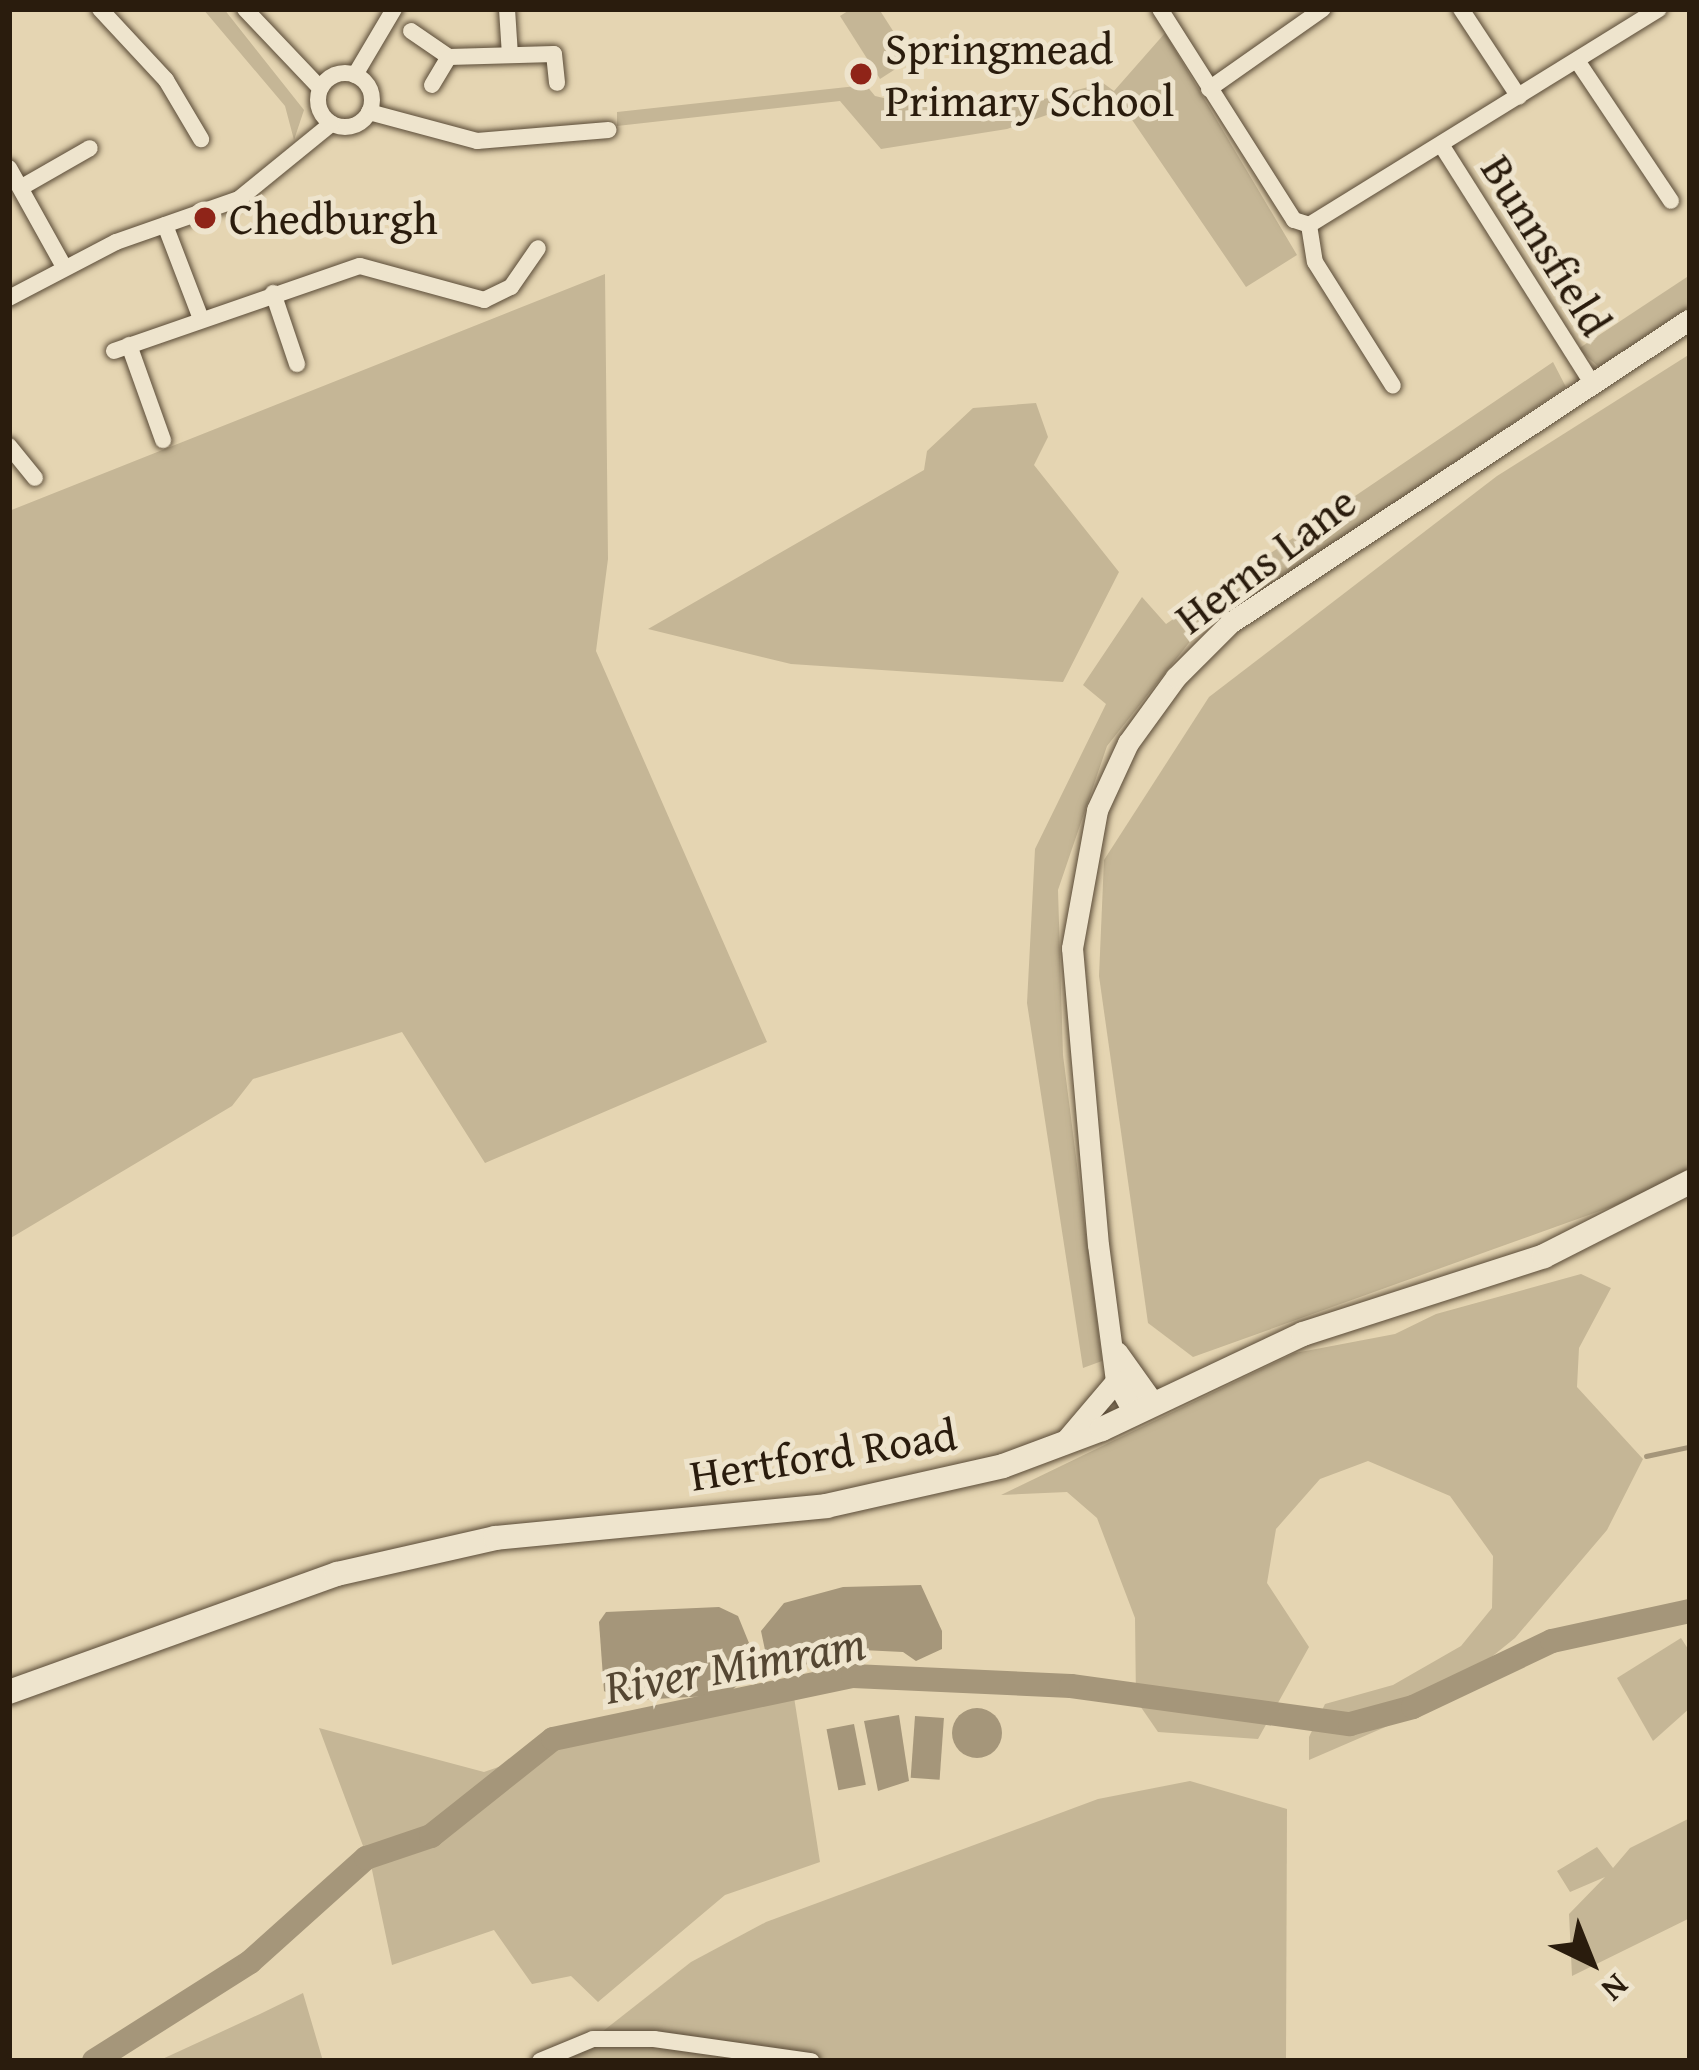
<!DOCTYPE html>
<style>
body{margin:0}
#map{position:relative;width:1699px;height:2070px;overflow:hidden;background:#e5d5b2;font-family:"Gentium Book Plus",serif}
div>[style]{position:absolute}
.green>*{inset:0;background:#c5b696}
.water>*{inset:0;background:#a5967a;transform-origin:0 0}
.round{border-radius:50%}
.stream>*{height:4.5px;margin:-2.25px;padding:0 2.25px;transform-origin:2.25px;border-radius:2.25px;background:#a5967a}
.river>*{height:24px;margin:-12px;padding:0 12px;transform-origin:12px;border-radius:12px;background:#a5967a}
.roads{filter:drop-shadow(0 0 3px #594a36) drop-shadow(0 0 3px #594a36)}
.minor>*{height:16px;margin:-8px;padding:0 8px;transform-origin:8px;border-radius:8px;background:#eee4cd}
.minor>.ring{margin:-8px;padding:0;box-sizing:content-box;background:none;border:16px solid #eee4cd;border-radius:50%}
.tertiary>*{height:21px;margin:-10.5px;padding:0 10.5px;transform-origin:10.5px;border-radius:10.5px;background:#eee4cd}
.secondary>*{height:24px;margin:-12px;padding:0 12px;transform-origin:12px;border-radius:12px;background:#eee4cd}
.dots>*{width:33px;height:33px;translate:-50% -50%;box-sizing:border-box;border:6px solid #eee4cd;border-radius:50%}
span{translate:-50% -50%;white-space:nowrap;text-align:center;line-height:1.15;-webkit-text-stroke:10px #eee4cd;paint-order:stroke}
.poi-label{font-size:45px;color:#2a1c0d}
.left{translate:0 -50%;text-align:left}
.street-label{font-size:45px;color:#2a1c0d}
.water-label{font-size:48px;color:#554733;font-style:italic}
.frame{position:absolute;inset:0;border:12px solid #2a1c0d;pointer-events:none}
.north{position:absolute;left:1531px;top:1902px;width:120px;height:120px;-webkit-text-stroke:9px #eee4cd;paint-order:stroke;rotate:137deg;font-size:33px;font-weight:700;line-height:48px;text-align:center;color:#2a1c0d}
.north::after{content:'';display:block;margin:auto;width:42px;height:54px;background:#2a1c0d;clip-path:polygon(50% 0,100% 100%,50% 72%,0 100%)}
</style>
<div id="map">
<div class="green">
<div style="clip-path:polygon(203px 9px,224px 9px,304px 110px,294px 140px,285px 106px)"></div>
<div style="clip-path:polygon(851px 9px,879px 9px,911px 59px,880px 79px,840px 16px)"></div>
<div style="clip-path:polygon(1165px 33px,1297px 255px,1246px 287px,1113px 92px,1007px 129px,881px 149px,840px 101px,617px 126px,617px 112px,866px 85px,875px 96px,918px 106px,996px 112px,1103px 83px,1114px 91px)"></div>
<div style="clip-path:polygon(605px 274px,608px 559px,596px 651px,767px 1042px,485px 1163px,402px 1032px,253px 1079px,232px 1106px,9px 1239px,9px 511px)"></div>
<div style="clip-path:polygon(1690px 275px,1690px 306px,1599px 367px,1578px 349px)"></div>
<div style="clip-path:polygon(1690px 354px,1690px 1168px,1650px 1193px,1193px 1357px,1148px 1323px,1099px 976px,1104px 860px,1209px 697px,1497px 476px)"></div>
<div style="clip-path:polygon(1553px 362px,1566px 387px,1192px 639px,1107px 746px,1058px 890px,1063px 1055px,1102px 1361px,1083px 1368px,1027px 1003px,1035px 849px,1106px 704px,1083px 685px,1142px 597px,1166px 624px)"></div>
<div style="clip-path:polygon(1036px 403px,1048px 437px,1034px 465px,1119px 572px,1063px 682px,791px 664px,648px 629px,924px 470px,927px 451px,973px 408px)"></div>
<div style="clip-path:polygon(1581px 1274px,1611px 1288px,1579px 1348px,1577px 1387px,1643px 1459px,1607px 1530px,1515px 1638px,1427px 1709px,1309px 1760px,1309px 1737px,1325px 1704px,1393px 1685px,1461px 1646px,1492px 1608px,1493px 1556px,1450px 1496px,1368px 1461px,1320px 1479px,1276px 1529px,1267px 1583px,1309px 1647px,1258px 1739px,1158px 1732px,1136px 1700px,1135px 1618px,1097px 1518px,1067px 1492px,1001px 1495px,1295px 1353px,1395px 1334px,1436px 1314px)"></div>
<div style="clip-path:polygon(1681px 1638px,1690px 1652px,1690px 1708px,1653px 1741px,1617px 1678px)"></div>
<div style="clip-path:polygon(794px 1697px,820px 1862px,725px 1895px,598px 2002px,571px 1976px,532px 1984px,494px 1930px,392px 1965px,372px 1870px,319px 1728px,484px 1772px,589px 1736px)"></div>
<div style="clip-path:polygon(1190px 1781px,1287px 1809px,1286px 2061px,565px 2061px,691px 1962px,766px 1922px,1098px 1799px)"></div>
<div style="clip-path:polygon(1690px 1818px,1690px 1918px,1572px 1976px,1569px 1914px,1605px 1877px,1570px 1892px,1557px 1871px,1597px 1847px,1613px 1868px,1630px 1848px)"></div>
<div style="clip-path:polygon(303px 1993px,323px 2061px,158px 2061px,260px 2014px)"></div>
</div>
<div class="water">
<div style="clip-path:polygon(921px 1585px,942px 1631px,942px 1649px,916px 1661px,903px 1652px,862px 1650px,781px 1671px,765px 1650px,761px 1631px,784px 1603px,843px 1587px)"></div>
<div style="clip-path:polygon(719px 1607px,738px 1616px,751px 1648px,750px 1675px,726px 1695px,620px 1701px,604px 1691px,599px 1622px,606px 1612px)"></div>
<div class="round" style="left:952px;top:1708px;width:50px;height:50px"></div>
<div style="clip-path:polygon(899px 1715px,909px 1781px,878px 1791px,864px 1721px)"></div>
<div style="left:915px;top:1716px;width:29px;height:62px;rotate:4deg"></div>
<div style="left:854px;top:1724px;width:62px;height:28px;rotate:79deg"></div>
</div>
<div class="stream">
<div style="left:1646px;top:1456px;width:43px;rotate:-12.1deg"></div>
</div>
<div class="river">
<div style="left:94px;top:2061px;width:185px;rotate:-32.4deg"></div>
<div style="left:250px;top:1962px;width:156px;rotate:-41.9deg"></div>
<div style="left:366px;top:1858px;width:69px;rotate:-18.7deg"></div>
<div style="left:431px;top:1836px;width:156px;rotate:-38.5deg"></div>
<div style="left:553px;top:1739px;width:307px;rotate:-11.9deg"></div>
<div style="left:853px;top:1676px;width:218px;rotate:2.6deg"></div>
<div style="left:1071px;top:1686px;width:282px;rotate:7.8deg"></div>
<div style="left:1350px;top:1724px;width:65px;rotate:-15.1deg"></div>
<div style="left:1413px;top:1707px;width:154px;rotate:-25.4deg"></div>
<div style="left:1552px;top:1641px;width:141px;rotate:-12.3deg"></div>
</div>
<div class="roads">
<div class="minor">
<div style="left:100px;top:9px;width:97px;rotate:47.1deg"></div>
<div style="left:166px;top:80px;width:69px;rotate:59.3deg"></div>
<div style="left:245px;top:9px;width:109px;rotate:46.5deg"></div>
<div style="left:507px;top:9px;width:46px;rotate:86.3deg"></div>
<div style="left:1160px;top:9px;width:250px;rotate:57.6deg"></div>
<div style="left:1294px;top:220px;width:16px;rotate:18deg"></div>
<div style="left:1461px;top:9px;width:105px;rotate:56.6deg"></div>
<div style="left:411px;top:31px;width:46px;rotate:34.4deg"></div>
<div style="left:449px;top:57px;width:105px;rotate:-1.6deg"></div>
<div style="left:554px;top:54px;width:29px;rotate:84deg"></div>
<div style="left:1578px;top:62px;width:167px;rotate:56.2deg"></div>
<div class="ring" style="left:318px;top:73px;width:38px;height:38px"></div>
<div style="left:355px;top:75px;width:77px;rotate:-59.4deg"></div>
<div style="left:432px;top:85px;width:33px;rotate:-59deg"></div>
<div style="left:1209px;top:89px;width:139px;rotate:-35.1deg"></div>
<div style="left:369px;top:112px;width:112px;rotate:15deg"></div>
<div style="left:477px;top:141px;width:132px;rotate:-4.8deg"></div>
<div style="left:1442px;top:146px;width:279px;rotate:57.7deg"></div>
<div style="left:9px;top:168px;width:111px;rotate:60.9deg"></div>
<div style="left:22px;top:187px;width:78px;rotate:-29.8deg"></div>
<div style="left:165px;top:225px;width:101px;rotate:69deg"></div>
<div style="left:1309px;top:225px;width:411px;rotate:-31.7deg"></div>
<div style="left:1309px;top:225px;width:37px;rotate:81deg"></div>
<div style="left:1315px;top:262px;width:146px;rotate:57.8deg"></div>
<div style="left:273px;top:293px;width:75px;rotate:71.3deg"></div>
<div style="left:9px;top:298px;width:121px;rotate:-27.6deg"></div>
<div style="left:116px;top:242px;width:130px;rotate:-19.3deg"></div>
<div style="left:239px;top:199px;width:119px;rotate:-39.2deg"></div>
<div style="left:129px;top:345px;width:101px;rotate:70.3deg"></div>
<div style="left:114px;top:351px;width:260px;rotate:-19.1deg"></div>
<div style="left:360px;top:266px;width:129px;rotate:15.3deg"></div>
<div style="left:484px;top:300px;width:30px;rotate:-26deg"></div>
<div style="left:511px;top:287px;width:47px;rotate:-55.3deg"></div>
<div style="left:9px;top:446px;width:41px;rotate:50.9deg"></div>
<div style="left:540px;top:2061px;width:57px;rotate:-22.5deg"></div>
<div style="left:593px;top:2039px;width:61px"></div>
<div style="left:654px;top:2039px;width:159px;rotate:8deg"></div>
</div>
<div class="tertiary">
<div style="left:1117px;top:1352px;width:64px;rotate:54.6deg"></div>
<div style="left:1134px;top:1413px;width:37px;rotate:-119deg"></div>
<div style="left:1116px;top:1381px;width:137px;rotate:-97.5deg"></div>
<div style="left:1098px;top:1245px;width:298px;rotate:-95deg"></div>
<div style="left:1072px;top:948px;width:140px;rotate:-79.7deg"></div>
<div style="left:1097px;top:810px;width:74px;rotate:-65.2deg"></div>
<div style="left:1128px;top:743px;width:82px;rotate:-54deg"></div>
<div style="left:1176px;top:677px;width:76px;rotate:-45deg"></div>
<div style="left:1230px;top:623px;width:551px;rotate:-33.46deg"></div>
<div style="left:1065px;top:1441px;width:79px;rotate:-49.6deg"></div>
</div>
<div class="secondary">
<div style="left:9px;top:1692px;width:349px;rotate:-19.8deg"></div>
<div style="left:337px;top:1574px;width:162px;rotate:-12.8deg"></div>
<div style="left:495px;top:1538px;width:333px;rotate:-5.5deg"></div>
<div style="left:826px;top:1506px;width:181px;rotate:-12.7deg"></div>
<div style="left:1003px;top:1466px;width:106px;rotate:-20.5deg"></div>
<div style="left:1102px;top:1429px;width:222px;rotate:-25.3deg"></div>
<div style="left:1303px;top:1334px;width:253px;rotate:-17.9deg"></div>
<div style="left:1544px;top:1256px;width:164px;rotate:-26.9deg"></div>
</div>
</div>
<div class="dots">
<div style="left:861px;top:74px;background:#8f2418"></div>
<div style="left:205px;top:218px;background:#8f2418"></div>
</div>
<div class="poi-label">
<span class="left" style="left:885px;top:74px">Springmead<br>Primary School</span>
<span class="left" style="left:229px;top:218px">Chedburgh</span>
</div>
<div class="street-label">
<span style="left:1547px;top:245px;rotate:58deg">Bunnsfield</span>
<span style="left:1265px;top:559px;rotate:-37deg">Herns Lane</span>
<span style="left:823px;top:1454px;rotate:-9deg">Hertford Road</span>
</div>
<div class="water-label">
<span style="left:735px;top:1664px;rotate:-10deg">River Mimram</span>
</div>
<div class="frame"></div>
<div class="north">N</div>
</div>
